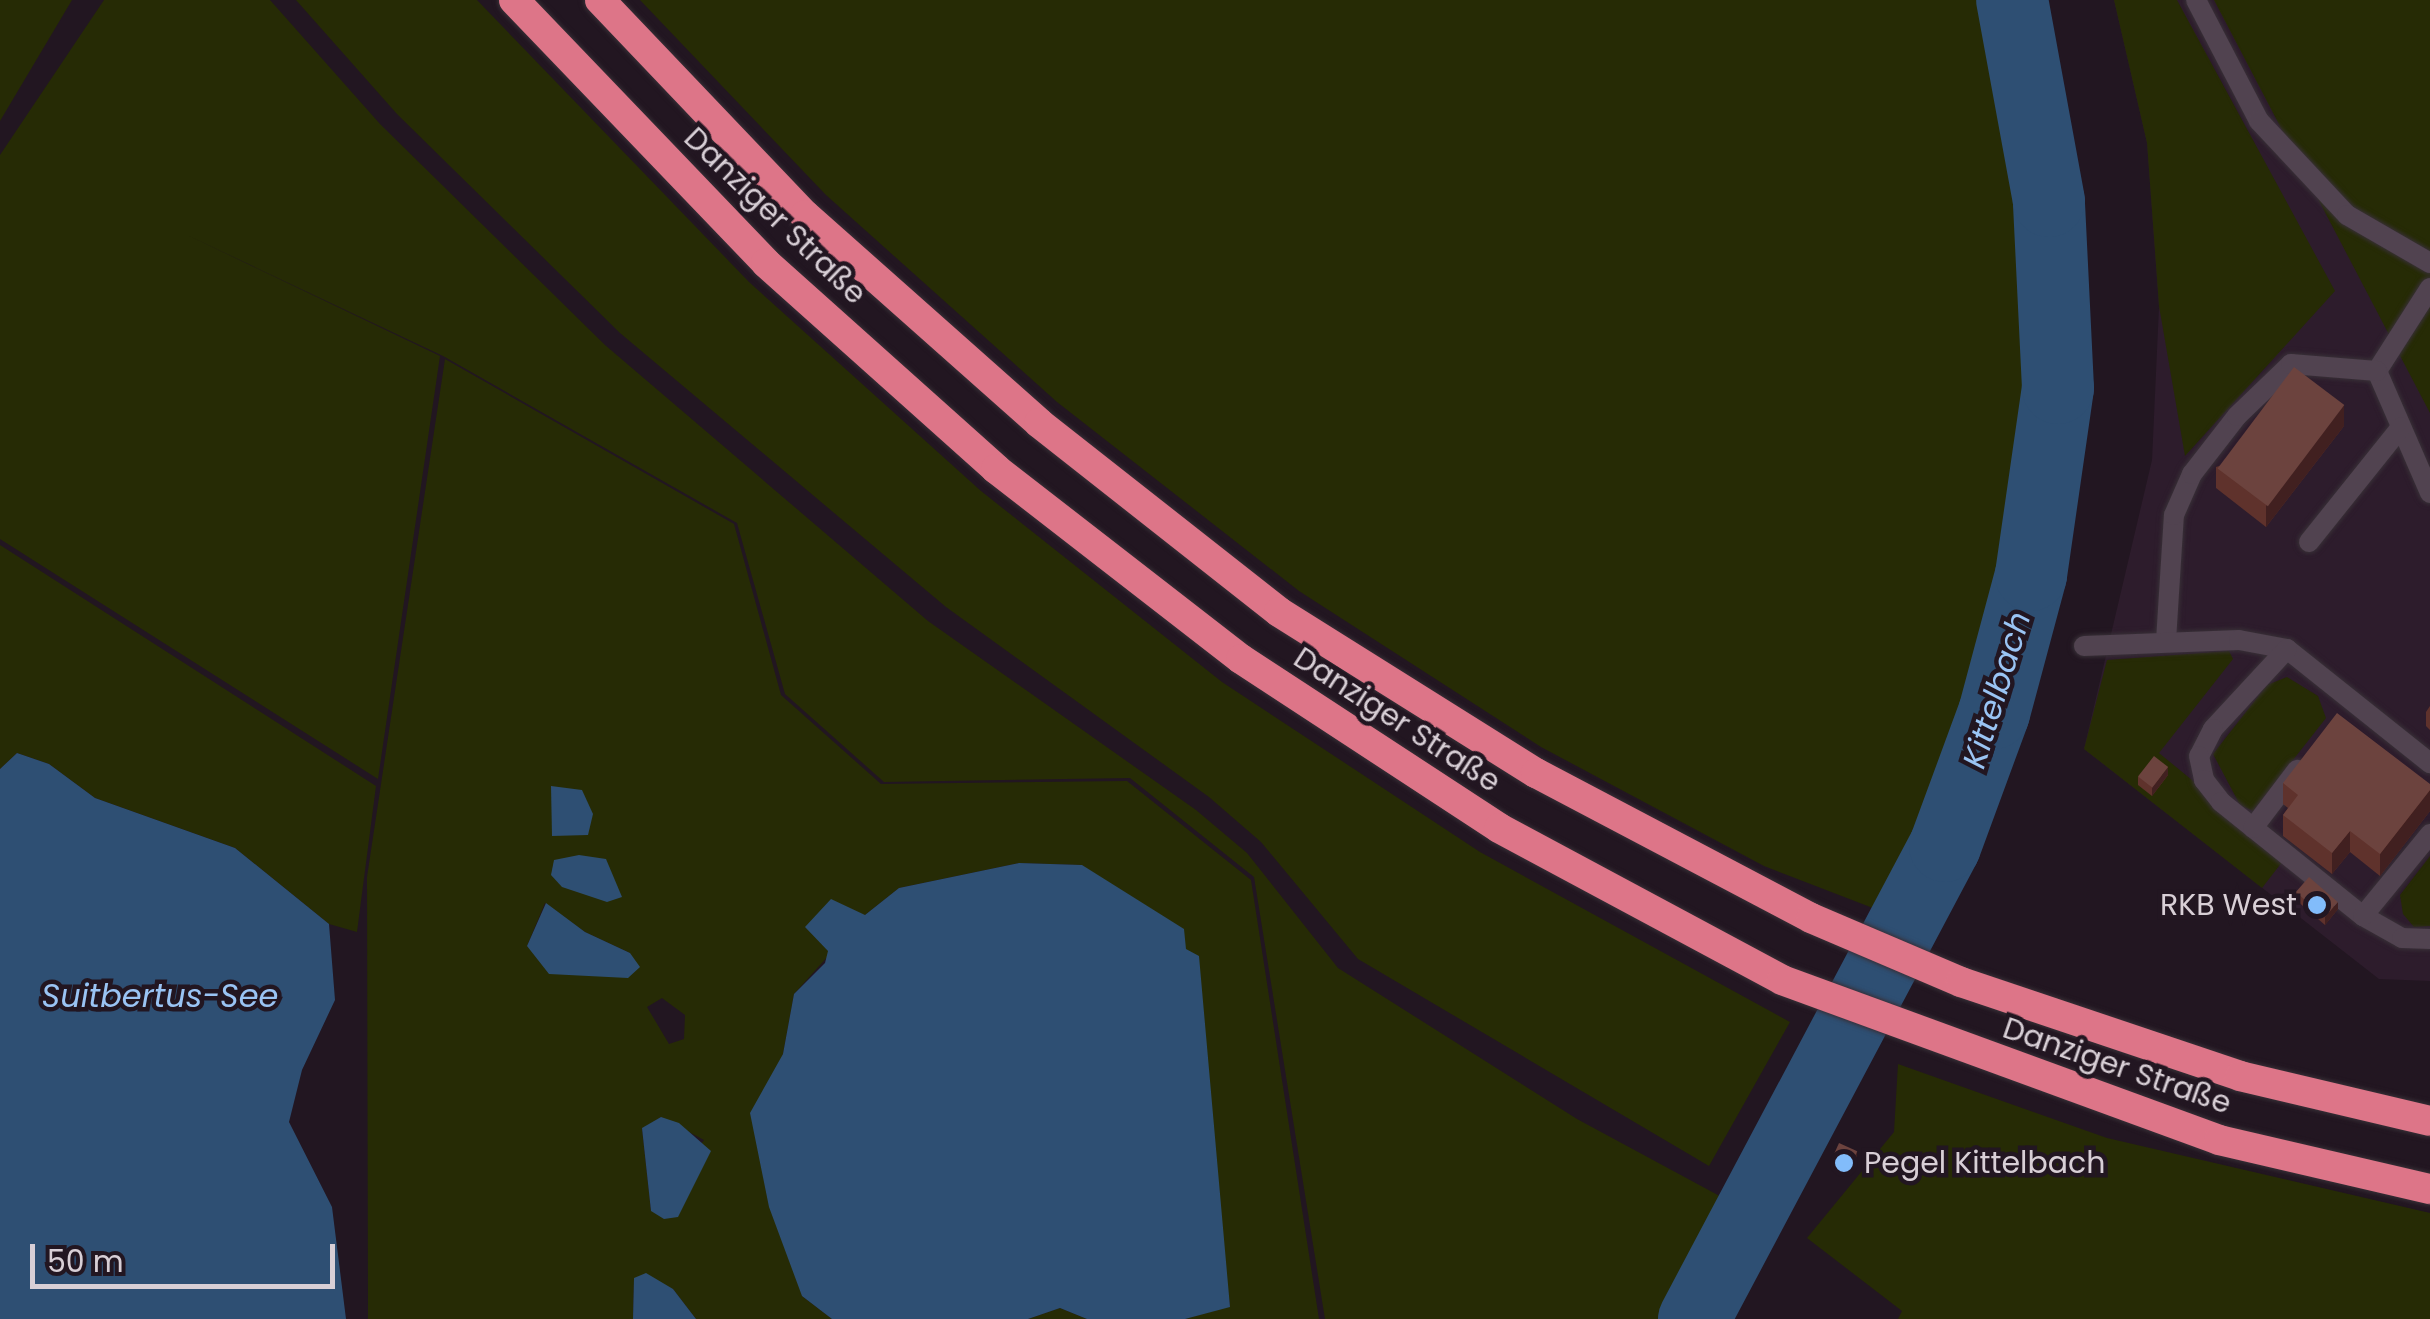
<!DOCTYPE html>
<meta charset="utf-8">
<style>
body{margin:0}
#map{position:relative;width:2430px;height:1319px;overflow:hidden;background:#221621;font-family:Poppins,sans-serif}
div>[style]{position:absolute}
.built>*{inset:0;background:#2d1c2c}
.green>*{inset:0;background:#262b05}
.water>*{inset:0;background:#2e4f73}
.river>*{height:72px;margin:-36px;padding:0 36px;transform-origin:36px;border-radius:36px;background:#2e4f73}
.roads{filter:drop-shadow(0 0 2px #383037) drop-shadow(0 0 2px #383037)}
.lane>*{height:20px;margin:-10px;padding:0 10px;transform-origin:10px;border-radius:10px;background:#514350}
.highway>*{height:30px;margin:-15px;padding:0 15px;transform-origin:15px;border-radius:15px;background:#dd7588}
.wall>*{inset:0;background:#5f322c}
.shaded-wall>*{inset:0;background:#412020}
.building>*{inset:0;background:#6c433e;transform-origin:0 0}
.dots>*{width:28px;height:28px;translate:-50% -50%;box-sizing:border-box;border:5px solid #221621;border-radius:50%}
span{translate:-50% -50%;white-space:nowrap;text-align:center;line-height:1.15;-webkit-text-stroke:9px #221621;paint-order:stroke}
.street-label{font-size:30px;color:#d8cfd6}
.poi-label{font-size:30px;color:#d8cfd6}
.right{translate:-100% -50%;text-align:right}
.left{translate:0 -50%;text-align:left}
.water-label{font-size:32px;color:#9ac4f4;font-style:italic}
.scale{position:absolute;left:30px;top:1244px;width:305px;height:45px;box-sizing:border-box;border:5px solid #d8cfd6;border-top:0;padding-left:12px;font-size:30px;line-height:35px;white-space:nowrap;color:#d8cfd6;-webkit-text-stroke:8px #221621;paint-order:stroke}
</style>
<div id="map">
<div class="built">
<div style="clip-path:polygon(2114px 0,2430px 0,2430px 981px,2379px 979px,2084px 749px,2152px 460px,2159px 307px,2147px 143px)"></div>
</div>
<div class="green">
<div style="clip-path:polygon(0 0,72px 0,0 121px)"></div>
<div style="clip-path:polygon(104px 0,270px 0,380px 124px,605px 345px,928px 621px,1196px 810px,1247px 853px,1338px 968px,1577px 1119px,1740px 1207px,1678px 1319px,1325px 1319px,1254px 877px,1130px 778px,884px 782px,785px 694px,737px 523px,443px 356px,185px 234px,440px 356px,378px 779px,0 539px,0 155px)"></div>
<div style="clip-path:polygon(296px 0,477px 0,749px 282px,981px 491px,1222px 682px,1480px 852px,1790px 1022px,1709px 1166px,1358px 959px,1261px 842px,1209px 797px,946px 607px,620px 333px,397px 114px)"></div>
<div style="clip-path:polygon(640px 0,1998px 0,2037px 205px,2048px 388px,2020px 573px,1982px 706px,1934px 835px,1891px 915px,1764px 866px,1541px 747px,1299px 591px,1057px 402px,826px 195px)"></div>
<div style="clip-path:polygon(2114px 0,2177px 0,2335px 291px,2185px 456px,2159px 306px,2147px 143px)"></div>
<div style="clip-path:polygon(2214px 0,2430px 0,2430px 413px)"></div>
<div style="clip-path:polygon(evenodd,445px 359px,734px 524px,781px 695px,881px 784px,1127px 781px,1251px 880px,1319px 1319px,1185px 1319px,1230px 1306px,1186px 949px,1082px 865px,1019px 863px,899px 888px,865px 915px,794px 994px,783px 1054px,766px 1095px,802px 1296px,832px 1319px,696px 1319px,673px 1289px,634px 1278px,633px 1319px,368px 1319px,367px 877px,445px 359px,545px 903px,585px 932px,630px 953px,527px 946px,545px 903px,445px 359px,662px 998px,685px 1015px,684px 1039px,669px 1044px,647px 1007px,662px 998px,445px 359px,661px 1117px,704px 1140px,651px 1211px,642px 1129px,661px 1117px)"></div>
<div style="clip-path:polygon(0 545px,376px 786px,357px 932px,329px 924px,235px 848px,95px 798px,49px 764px,17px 753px,0 769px)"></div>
<div style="clip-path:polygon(2229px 651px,2233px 659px,2159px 753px,2286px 857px,2262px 888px,2084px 749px,2107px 660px)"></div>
<div style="clip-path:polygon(2287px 677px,2318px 696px,2326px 718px,2253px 811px,2240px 805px,2213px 754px,2267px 685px)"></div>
<div style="clip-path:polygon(2430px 856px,2430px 926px,2414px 927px,2403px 914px,2400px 895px)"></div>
<div style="clip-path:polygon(1898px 1064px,2107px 1138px,2430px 1213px,2430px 1319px,1898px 1319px,1902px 1311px,1807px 1238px,1894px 1132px)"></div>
<div style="clip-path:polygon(1060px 1308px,1087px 1319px,1028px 1319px)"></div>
</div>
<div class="water">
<div style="clip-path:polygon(17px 753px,49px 764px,95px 798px,235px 848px,329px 924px,335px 1000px,302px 1070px,289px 1122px,332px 1207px,346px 1319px,0 1319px,0 769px)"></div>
<div style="clip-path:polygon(551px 786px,582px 790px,593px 814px,588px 835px,552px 836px)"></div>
<div style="clip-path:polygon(579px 855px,606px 859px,622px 897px,607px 902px,562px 887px,551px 875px,554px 860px)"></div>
<div style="clip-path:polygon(1019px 863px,1082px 865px,1184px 929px,1186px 949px,1199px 956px,1230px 1307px,1185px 1319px,1087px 1319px,1060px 1308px,1028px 1319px,832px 1319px,802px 1296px,769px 1207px,750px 1113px,783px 1054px,794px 994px,825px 963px,828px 951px,805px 927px,831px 899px,865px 915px,899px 888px)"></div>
<div style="clip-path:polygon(546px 903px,585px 932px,630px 953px,640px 967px,628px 978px,549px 974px,527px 946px)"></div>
<div style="clip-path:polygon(661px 1117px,679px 1123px,711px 1151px,678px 1217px,664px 1219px,651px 1211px,642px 1128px)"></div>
<div style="clip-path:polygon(646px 1273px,673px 1289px,696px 1319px,633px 1319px,634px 1278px)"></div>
</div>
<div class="river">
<div style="left:1694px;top:1319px;width:535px;rotate:-62.05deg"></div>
<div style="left:1945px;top:846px;width:142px;rotate:-69.8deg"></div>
<div style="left:1994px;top:713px;width:143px;rotate:-75deg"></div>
<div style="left:2031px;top:575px;width:189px;rotate:-81.8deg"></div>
<div style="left:2058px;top:388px;width:187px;rotate:-92.8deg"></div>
<div style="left:2049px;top:201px;width:204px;rotate:-100.4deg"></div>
</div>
<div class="roads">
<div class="lane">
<div style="left:2196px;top:0;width:136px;rotate:62.5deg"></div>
<div style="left:2259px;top:121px;width:129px;rotate:46.9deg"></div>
<div style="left:2347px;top:215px;width:96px;rotate:30deg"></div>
<div style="left:2430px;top:288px;width:98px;rotate:122.6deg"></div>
<div style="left:2377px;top:371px;width:133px;rotate:66.5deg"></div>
<div style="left:2309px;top:542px;width:147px;rotate:-51.3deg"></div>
<div style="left:2166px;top:641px;width:126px;rotate:-86.4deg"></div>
<div style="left:2174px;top:515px;width:45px;rotate:-66.3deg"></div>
<div style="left:2192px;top:474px;width:73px;rotate:-52.2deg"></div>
<div style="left:2237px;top:416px;width:75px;rotate:-43.9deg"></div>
<div style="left:2291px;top:364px;width:86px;rotate:4.7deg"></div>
<div style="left:2084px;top:646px;width:155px;rotate:-2.2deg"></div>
<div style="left:2239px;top:640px;width:49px;rotate:10.6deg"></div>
<div style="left:2287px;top:649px;width:183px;rotate:38.6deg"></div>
<div style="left:2287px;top:649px;width:109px;rotate:132.8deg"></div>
<div style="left:2213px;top:729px;width:30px;rotate:117deg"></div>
<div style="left:2199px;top:756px;width:25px;rotate:78deg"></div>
<div style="left:2204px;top:780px;width:28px;rotate:52deg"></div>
<div style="left:2221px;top:802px;width:182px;rotate:38.8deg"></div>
<div style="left:2363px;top:916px;width:45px;rotate:29.4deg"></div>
<div style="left:2402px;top:938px;width:28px;rotate:2deg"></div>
<div style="left:2253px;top:828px;width:73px;rotate:-52.8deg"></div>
<div style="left:2363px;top:916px;width:106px;rotate:-50.7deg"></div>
</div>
<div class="highway">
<div style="left:514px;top:0;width:364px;rotate:46.2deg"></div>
<div style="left:766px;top:263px;width:309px;rotate:41.8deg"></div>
<div style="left:996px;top:469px;width:310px;rotate:37.8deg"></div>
<div style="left:1241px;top:659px;width:308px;rotate:33.2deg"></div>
<div style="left:1499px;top:828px;width:321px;rotate:28.2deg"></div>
<div style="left:1782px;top:980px;width:465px;rotate:20.1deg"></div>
<div style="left:2219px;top:1140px;width:217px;rotate:13.1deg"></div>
<div style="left:600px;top:0;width:297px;rotate:46.4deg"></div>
<div style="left:805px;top:215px;width:313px;rotate:41.6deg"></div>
<div style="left:1039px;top:423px;width:305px;rotate:38.2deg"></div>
<div style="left:1279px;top:612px;width:303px;rotate:32.1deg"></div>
<div style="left:1536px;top:773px;width:311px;rotate:27.8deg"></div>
<div style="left:1811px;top:918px;width:163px;rotate:23.1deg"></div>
<div style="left:1961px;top:982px;width:294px;rotate:18.6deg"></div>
<div style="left:2240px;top:1076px;width:195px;rotate:13.3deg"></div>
</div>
</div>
<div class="wall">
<div style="clip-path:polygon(2344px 426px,2266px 527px,2216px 488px,2216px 467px)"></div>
<div style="clip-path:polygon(2430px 706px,2430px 730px,2426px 726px,2426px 712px)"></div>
<div style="clip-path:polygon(2168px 775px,2152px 796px,2138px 785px,2138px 777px)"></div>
<div style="clip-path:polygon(2283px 783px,2430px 784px,2430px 811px,2380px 876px,2350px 852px,2332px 874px,2283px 836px,2283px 815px,2288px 808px,2283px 804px)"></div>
<div style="clip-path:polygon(2296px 892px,2338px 909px,2325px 925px,2296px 900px)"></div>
<div style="clip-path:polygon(1857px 1159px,1849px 1176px,1831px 1168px,1831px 1160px)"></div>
</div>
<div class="shaded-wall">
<div style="clip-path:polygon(2344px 405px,2344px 426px,2266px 527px,2266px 506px)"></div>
<div style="clip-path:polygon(2168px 767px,2168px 775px,2152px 796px,2152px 788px)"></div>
<div style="clip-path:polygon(2430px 790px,2430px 811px,2380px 876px,2380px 854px)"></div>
<div style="clip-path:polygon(2350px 831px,2350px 852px,2332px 874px,2332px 853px)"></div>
<div style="clip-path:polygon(2338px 902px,2338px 909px,2325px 925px,2325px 917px)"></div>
<div style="clip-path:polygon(1857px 1151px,1857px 1159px,1849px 1176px,1849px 1169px)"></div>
</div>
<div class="building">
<div style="left:2294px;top:367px;width:63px;height:127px;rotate:37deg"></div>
<div style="clip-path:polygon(2337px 713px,2430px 784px,2430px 790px,2380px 854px,2350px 831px,2332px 853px,2283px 815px,2298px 795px,2283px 783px)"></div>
<div style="left:2154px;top:756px;width:18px;height:26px;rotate:38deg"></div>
<div style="left:2309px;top:877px;width:38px;height:20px;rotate:41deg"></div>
<div style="left:1839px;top:1143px;width:20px;height:19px;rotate:24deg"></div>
</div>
<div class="dots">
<div style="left:2317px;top:905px;background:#82bcfa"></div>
<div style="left:1844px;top:1163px;background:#82bcfa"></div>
</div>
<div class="street-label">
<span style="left:775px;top:216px;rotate:44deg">Danziger Straße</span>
<span style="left:1397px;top:720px;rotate:33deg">Danziger Straße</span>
<span style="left:2117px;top:1066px;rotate:19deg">Danziger Straße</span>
</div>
<div class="poi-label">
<span class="right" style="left:2297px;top:905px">RKB West</span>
<span class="left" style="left:1864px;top:1163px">Pegel Kittelbach</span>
</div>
<div class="water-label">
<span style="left:1997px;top:690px;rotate:-73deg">Kittelbach</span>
<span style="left:160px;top:996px">Suitbertus-See</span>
</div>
<div class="scale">50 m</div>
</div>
